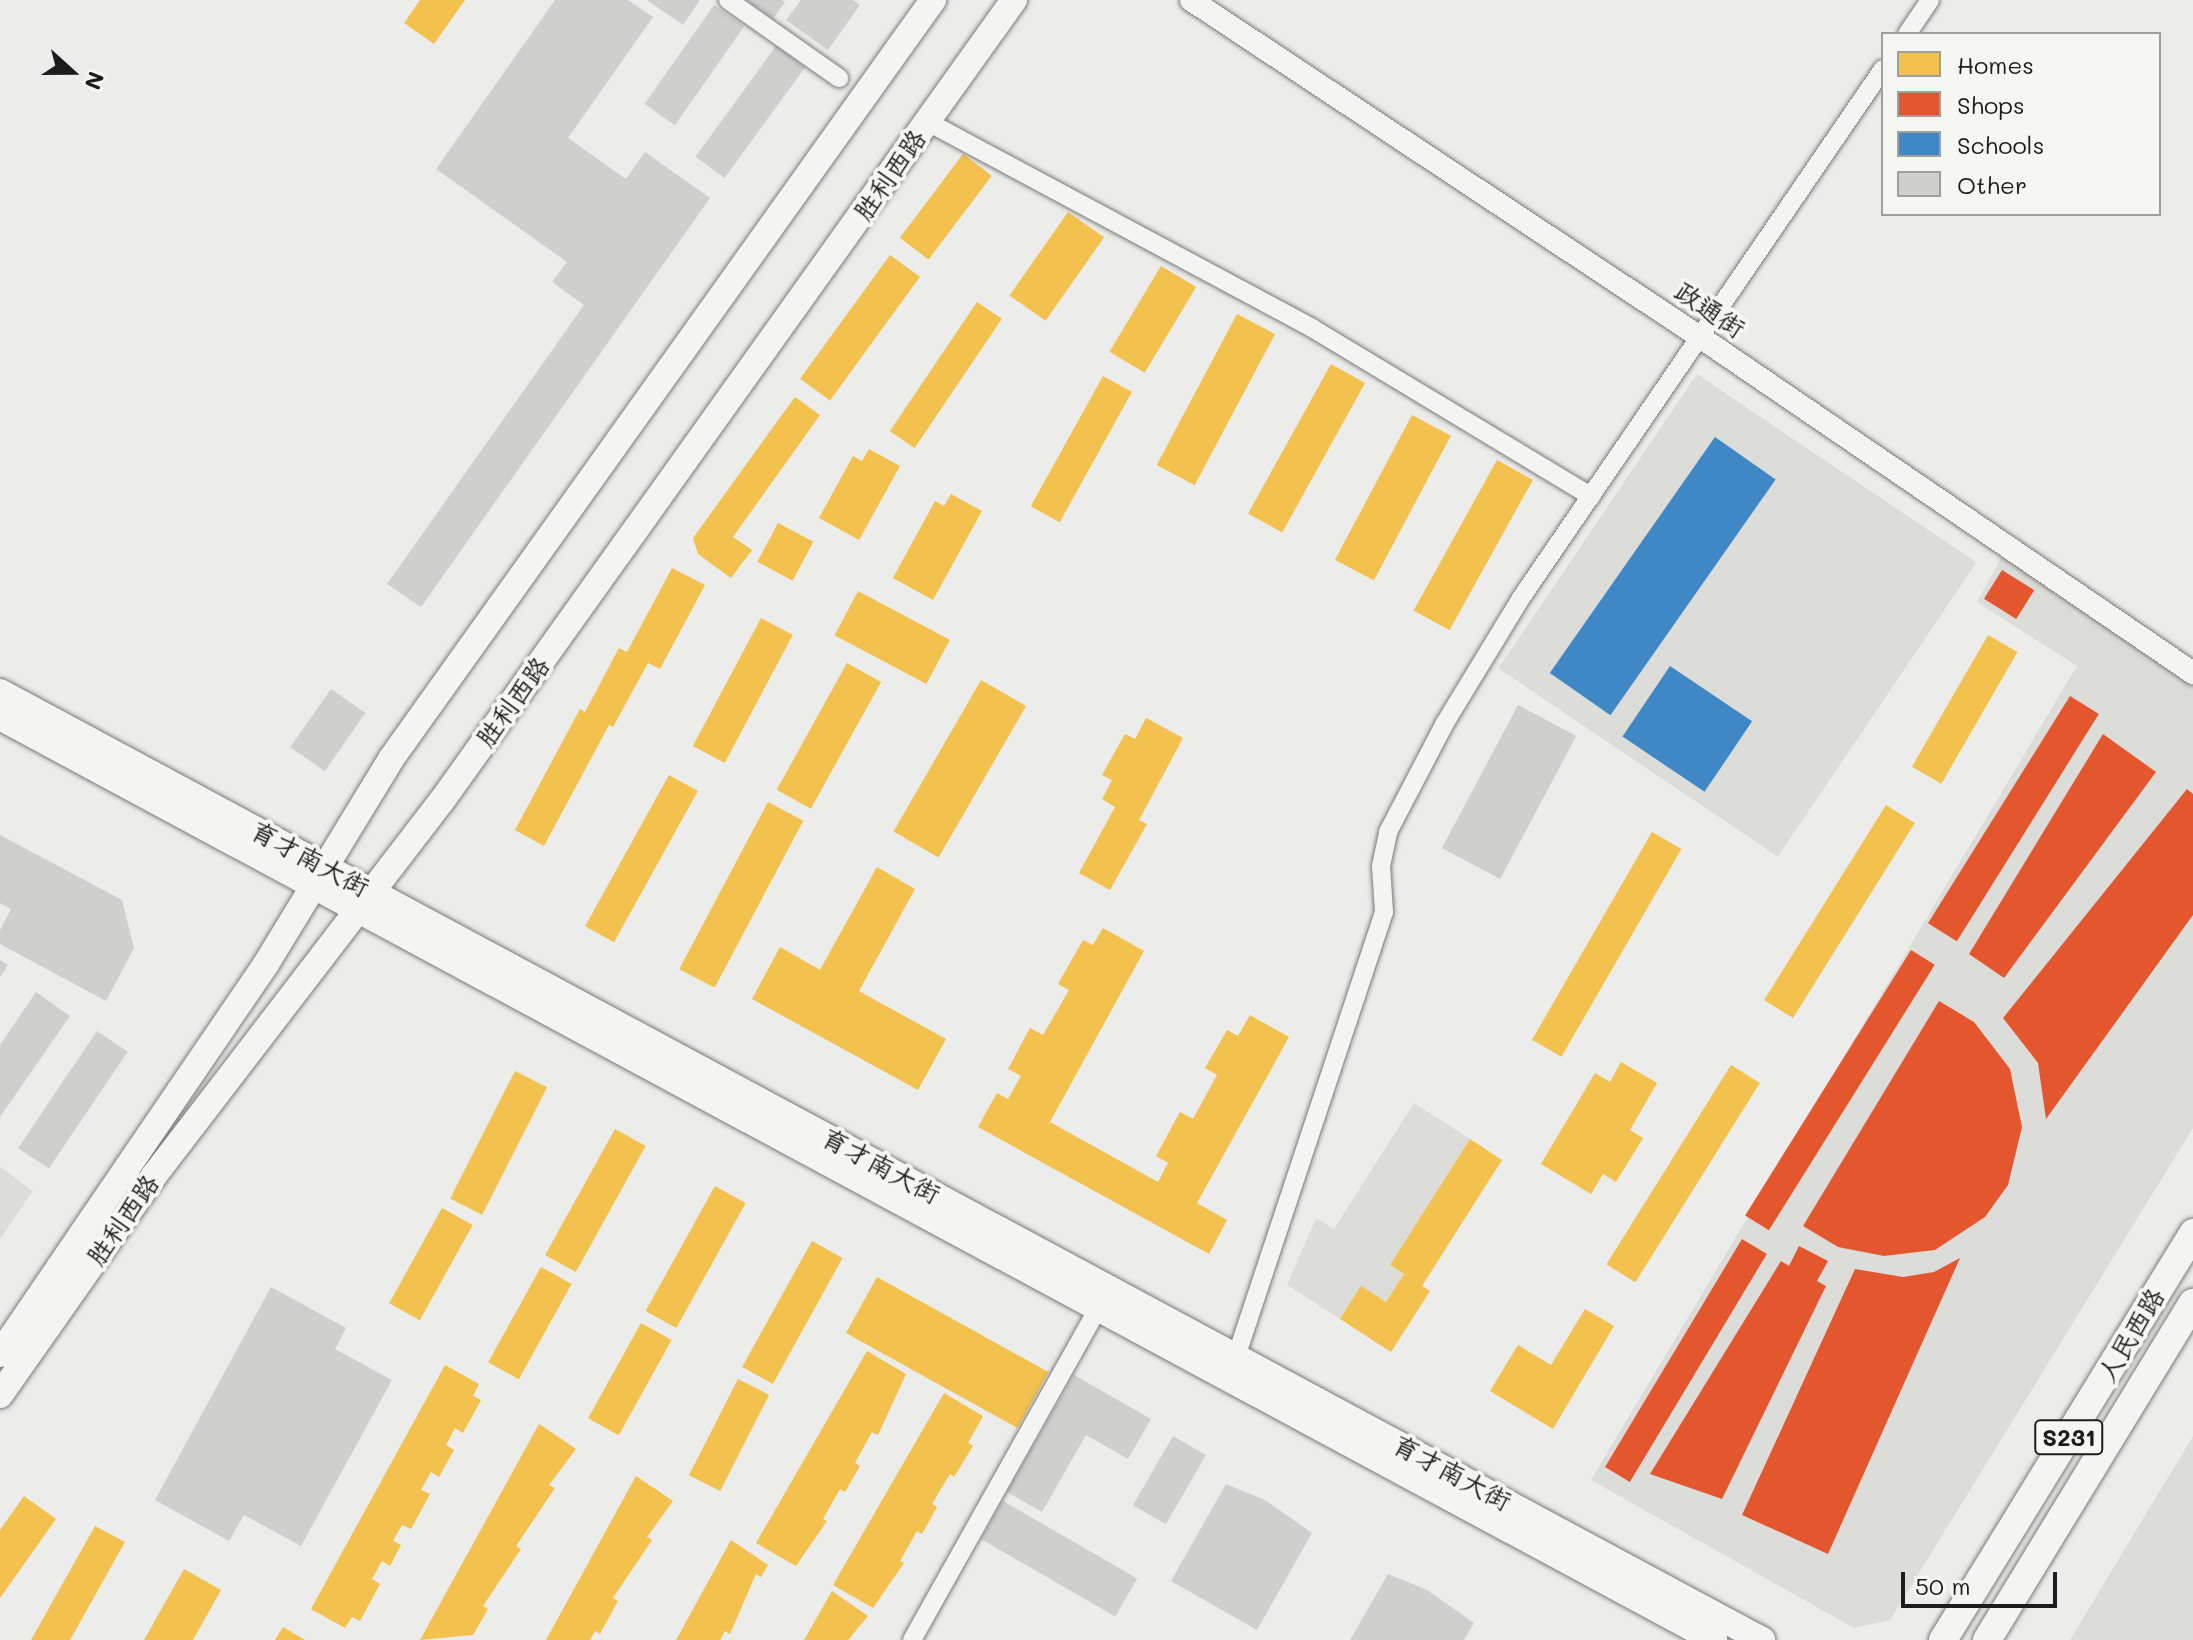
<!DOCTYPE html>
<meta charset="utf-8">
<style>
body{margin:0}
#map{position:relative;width:2193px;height:1640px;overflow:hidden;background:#ececea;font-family:Mali,"LXGW WenKai TC",sans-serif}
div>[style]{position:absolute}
.built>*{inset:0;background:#dcdcd9;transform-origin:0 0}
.homes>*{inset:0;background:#f2c14e;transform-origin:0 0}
.shops>*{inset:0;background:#e4572e;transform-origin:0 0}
.schools>*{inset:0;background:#3f88c5;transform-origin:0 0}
.building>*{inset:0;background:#cfcfce;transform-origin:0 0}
.roads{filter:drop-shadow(0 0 2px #7a7a79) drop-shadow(0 0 2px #7a7a79)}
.minor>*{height:18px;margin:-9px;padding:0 9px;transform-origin:9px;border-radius:9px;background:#f4f4f2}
.tertiary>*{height:22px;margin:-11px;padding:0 11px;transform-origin:11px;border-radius:11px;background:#f4f4f2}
.secondary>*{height:26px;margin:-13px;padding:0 13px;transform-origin:13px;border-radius:13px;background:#f4f4f2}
.primary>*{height:28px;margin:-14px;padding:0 14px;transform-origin:14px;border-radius:14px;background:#f4f4f2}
span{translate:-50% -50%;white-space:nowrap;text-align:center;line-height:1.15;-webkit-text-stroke:8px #f6f6f2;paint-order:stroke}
.shield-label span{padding:2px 6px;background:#f6f6f2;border:2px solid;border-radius:6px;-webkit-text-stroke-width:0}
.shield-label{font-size:24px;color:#1c1c1c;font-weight:700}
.street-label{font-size:26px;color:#1c1c1c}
.legend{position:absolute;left:1881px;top:32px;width:280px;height:184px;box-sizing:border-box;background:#f6f6f2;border:2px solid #9f9f9c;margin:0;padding:10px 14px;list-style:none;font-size:24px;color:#1c1c1c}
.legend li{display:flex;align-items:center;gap:16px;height:40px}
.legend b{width:40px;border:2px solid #9f9f9c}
.north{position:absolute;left:32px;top:32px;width:80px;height:80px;-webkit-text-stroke:6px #f6f6f2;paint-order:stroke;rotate:111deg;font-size:22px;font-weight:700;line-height:32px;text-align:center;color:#1c1c1c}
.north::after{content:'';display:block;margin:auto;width:28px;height:36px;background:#1c1c1c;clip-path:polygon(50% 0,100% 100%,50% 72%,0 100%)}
.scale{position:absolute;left:1901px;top:1572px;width:156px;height:36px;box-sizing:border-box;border:4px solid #1c1c1c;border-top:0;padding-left:10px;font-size:24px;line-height:28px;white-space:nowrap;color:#1c1c1c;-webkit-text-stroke:6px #f6f6f2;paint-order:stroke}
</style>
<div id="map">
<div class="built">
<div style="left:1697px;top:374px;width:337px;height:355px;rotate:34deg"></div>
<div style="clip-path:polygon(2011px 540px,2193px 659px,2193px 1128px,1890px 1620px,1854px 1628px,1591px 1480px,2077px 666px,1977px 602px)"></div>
<div style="clip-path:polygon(1414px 1103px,1470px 1139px,1390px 1265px,1404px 1274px,1386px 1302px,1361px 1287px,1340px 1319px,1287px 1285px,1316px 1218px,1334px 1229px)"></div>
<div style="clip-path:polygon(0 1167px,33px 1191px,0 1239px)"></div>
<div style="clip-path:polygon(2193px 1436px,2193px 1640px,2070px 1640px)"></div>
</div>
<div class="homes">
<div style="clip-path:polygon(420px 0,465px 0,434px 44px,404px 23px)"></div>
<div style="left:963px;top:154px;width:36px;height:105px;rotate:37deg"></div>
<div style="left:1068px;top:212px;width:44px;height:102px;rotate:35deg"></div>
<div style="left:890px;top:255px;width:37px;height:153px;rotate:36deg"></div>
<div style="left:1161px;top:266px;width:41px;height:100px;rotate:31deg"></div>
<div style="left:977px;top:302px;width:30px;height:156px;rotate:34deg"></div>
<div style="left:1237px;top:314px;width:43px;height:171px;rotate:28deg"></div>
<div style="left:1331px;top:364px;width:39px;height:171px;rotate:29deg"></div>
<div style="left:1103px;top:376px;width:33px;height:149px;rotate:29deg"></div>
<div style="clip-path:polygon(795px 397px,820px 415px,733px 537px,752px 550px,731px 578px,698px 554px,693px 538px)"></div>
<div style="left:1412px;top:415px;width:44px;height:164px;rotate:28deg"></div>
<div style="clip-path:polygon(869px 449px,900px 466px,859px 540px,819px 518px,853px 456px,862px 461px)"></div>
<div style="left:1497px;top:460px;width:41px;height:172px;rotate:29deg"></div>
<div style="clip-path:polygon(951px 494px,982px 511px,933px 600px,893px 578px,935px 501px,944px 506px)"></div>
<div style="left:778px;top:523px;width:40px;height:44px;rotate:28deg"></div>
<div style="clip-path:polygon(672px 568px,705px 585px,660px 669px,648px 663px,613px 727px,609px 725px,544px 846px,515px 830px,580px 709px,585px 712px,619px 648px,627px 652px)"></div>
<div style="left:858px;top:591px;width:104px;height:50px;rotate:28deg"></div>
<div style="left:761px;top:618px;width:36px;height:145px;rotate:28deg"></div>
<div style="left:1988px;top:635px;width:34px;height:152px;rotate:30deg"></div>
<div style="left:847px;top:663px;width:39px;height:145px;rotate:29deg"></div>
<div style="left:981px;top:680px;width:52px;height:175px;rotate:30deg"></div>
<div style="clip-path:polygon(1146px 718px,1183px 738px,1139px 820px,1147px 824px,1110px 890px,1079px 873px,1115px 807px,1102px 799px,1112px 780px,1102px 775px,1125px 734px,1135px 739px)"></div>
<div style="left:669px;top:775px;width:33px;height:173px;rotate:29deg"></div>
<div style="left:768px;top:802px;width:40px;height:189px;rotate:28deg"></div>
<div style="left:1886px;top:805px;width:34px;height:230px;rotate:32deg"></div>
<div style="left:1652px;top:832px;width:34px;height:240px;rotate:30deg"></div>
<div style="clip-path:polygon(877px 867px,915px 889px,859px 991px,946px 1039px,918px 1090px,752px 999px,780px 947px,820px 970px)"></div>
<div style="clip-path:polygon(1103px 928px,1144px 951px,1050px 1122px,1158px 1182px,1168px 1163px,1156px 1156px,1180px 1112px,1193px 1119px,1217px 1075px,1205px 1068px,1227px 1030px,1238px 1036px,1250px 1015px,1289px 1037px,1197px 1203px,1227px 1220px,1209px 1254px,978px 1127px,997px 1093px,1008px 1099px,1021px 1076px,1008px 1069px,1030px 1028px,1043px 1035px,1069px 990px,1058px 984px,1083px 940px,1093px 945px)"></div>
<div style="clip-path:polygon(1621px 1062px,1657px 1083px,1630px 1130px,1643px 1138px,1616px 1182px,1603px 1174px,1591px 1194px,1541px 1164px,1595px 1073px,1610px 1082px)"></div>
<div style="left:1731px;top:1065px;width:34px;height:235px;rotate:32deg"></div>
<div style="left:515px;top:1071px;width:36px;height:143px;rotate:27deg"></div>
<div style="left:615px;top:1129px;width:35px;height:144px;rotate:29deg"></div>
<div style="clip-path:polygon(1470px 1139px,1502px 1160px,1422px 1286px,1430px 1291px,1391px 1352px,1340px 1319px,1361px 1286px,1386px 1302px,1404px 1274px,1390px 1265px)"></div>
<div style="left:715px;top:1186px;width:35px;height:143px;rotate:29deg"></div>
<div style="left:442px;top:1208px;width:35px;height:109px;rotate:29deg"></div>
<div style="left:812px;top:1241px;width:35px;height:144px;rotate:29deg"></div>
<div style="left:541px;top:1267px;width:35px;height:109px;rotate:29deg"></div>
<div style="left:877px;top:1277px;width:196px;height:64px;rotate:29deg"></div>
<div style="clip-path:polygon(1585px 1309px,1614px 1326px,1553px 1429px,1490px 1391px,1518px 1345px,1551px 1365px)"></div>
<div style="left:641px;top:1323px;width:35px;height:109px;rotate:29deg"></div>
<div style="clip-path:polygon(867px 1351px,906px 1374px,878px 1435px,872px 1432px,855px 1463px,860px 1466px,845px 1492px,840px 1489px,823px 1519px,827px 1521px,796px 1566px,756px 1543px)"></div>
<div style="clip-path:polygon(445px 1365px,479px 1384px,473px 1396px,481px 1400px,463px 1433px,455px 1428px,446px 1445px,454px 1450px,439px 1477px,431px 1472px,421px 1490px,430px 1494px,411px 1529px,402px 1525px,393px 1541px,401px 1545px,390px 1566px,382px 1561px,372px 1579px,380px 1584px,360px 1621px,352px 1617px,345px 1628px,311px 1609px)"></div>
<div style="left:738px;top:1379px;width:35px;height:108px;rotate:27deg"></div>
<div style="clip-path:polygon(944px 1393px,983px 1416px,968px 1443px,973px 1446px,954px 1477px,950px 1474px,932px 1504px,937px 1507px,922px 1534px,917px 1531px,900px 1561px,904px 1563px,873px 1608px,833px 1585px)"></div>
<div style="clip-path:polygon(539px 1424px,576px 1449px,549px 1485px,555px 1488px,516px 1546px,521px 1549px,483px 1606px,488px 1609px,473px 1635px,420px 1640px)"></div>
<div style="clip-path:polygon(636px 1476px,673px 1501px,647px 1537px,652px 1540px,613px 1598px,618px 1601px,600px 1634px,595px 1631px,590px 1640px,546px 1640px)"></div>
<div style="clip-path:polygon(24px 1496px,56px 1519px,0 1598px,0 1530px)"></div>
<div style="clip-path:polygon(95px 1526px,125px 1542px,70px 1640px,31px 1640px)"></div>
<div style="clip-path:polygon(731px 1540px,768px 1565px,761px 1577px,756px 1574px,730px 1634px,725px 1631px,720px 1640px,676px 1640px)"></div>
<div style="clip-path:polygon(184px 1569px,221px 1590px,193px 1640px,144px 1640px)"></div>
<div style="clip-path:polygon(832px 1591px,868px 1616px,848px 1640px,804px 1640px)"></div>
<div style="clip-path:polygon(283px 1627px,305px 1640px,275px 1640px)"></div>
</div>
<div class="shops">
<div style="left:2002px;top:570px;width:38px;height:34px;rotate:32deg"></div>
<div style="left:2070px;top:696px;width:34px;height:268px;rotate:32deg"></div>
<div style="clip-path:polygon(2103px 734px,2156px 772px,2004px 978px,1969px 954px)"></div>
<div style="clip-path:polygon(2187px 789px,2193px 794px,2193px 915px,2046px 1119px,2038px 1063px,2003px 1018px)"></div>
<div style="left:1911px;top:950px;width:28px;height:313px;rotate:32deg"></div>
<div style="clip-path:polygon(1939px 1001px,1974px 1022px,2010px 1069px,2022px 1127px,2008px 1185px,1985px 1217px,1935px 1250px,1884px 1256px,1838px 1247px,1803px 1226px)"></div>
<div style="left:1742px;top:1239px;width:29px;height:266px;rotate:31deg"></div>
<div style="clip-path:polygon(1799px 1246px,1828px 1261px,1817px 1281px,1826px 1286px,1722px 1499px,1650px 1474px,1781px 1261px,1789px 1266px)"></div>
<div style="clip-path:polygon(1960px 1258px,1828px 1554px,1742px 1515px,1855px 1269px,1903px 1277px,1934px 1272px)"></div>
</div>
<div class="schools">
<div style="left:1715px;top:437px;width:74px;height:288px;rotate:35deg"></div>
<div style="left:1670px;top:666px;width:99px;height:85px;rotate:34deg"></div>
</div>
<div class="building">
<div style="clip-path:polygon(555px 0,628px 0,653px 17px,568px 138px,626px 179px,645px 152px,710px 198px,421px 607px,387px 584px,584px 305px,552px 282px,567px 262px,436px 169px)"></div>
<div style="clip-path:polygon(647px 0,700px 0,683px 25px)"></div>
<div style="clip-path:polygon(747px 0,782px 0,785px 2px,773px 19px)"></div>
<div style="clip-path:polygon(801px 0,853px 0,860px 5px,828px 50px,786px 20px)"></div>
<div style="left:714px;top:5px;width:37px;height:121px;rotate:35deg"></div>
<div style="left:776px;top:46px;width:36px;height:137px;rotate:36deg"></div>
<div style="left:331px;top:689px;width:42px;height:71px;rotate:35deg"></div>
<div style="left:1518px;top:705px;width:66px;height:162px;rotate:28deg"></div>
<div style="clip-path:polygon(0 835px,122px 900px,134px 948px,106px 1001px,0 944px,0 930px,11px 909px,0 903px)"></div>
<div style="clip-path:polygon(0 960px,8px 965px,0 977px)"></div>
<div style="clip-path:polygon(36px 992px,70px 1016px,0 1117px,0 1045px)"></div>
<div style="left:97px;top:1031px;width:37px;height:141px;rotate:34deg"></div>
<div style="clip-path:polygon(271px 1287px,346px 1328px,335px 1349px,392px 1380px,301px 1546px,244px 1515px,229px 1541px,155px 1500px)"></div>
<div style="clip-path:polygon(1074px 1375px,1151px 1419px,1128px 1459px,1086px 1435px,1042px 1512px,1007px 1492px)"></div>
<div style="left:1173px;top:1436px;width:38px;height:80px;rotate:30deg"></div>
<div style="clip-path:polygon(1226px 1484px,1265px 1500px,1312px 1533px,1257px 1630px,1171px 1581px)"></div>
<div style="left:1003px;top:1501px;width:155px;height:44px;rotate:30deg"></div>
<div style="clip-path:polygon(1388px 1574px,1427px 1590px,1474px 1623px,1464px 1640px,1350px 1640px)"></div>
</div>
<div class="roads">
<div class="minor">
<div style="left:728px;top:0;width:136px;rotate:35.1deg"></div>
<div style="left:1907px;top:34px;width:41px;rotate:-55.9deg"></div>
<div style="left:928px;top:122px;width:436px;rotate:28.2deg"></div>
<div style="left:1312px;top:328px;width:326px;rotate:31.1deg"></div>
<div style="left:1236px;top:1357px;width:469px;rotate:-71.6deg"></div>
<div style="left:1384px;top:912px;width:46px;rotate:-93.7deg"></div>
<div style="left:1381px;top:866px;width:35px;rotate:-78deg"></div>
<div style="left:1388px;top:832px;width:123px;rotate:-62.4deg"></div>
<div style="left:1445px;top:723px;width:146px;rotate:-58.7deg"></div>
<div style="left:1521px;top:598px;width:641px;rotate:-55.62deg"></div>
<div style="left:912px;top:1640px;width:381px;rotate:-60.7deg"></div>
</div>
<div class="tertiary">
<div style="left:1191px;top:0;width:610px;rotate:33.51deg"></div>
<div style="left:1700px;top:337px;width:597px;rotate:34.28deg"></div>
</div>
<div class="secondary">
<div style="left:0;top:692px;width:2001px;rotate:28.28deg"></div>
<div style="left:0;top:717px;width:1947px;rotate:28.3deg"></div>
<div style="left:0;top:1354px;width:472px;rotate:-55.7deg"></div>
<div style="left:266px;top:964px;width:240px;rotate:-58.6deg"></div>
<div style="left:391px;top:759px;width:933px;rotate:-54.47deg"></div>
<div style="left:0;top:1395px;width:266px;rotate:-54.9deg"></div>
<div style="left:153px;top:1177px;width:473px;rotate:-52.5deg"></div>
<div style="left:441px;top:802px;width:986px;rotate:-54.46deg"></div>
</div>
<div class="primary">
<div style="left:1943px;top:1640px;width:478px;rotate:-58.4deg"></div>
<div style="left:1987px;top:1640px;width:395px;rotate:-58.6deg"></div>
</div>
</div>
<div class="shield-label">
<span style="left:2069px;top:1437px">S231</span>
</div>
<div class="street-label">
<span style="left:890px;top:175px;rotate:-55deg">胜利西路</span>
<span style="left:1710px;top:310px;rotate:34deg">政通街</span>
<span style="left:513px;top:702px;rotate:-54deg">胜利西路</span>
<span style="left:310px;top:859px;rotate:28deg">育才南大街</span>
<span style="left:881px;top:1166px;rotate:28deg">育才南大街</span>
<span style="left:123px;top:1220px;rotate:-55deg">胜利西路</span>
<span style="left:2131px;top:1335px;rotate:-59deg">人民西路</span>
<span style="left:1452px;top:1473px;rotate:28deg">育才南大街</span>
</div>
<ul class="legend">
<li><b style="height:22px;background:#f2c14e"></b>Homes</li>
<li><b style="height:22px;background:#e4572e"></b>Shops</li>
<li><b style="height:22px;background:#3f88c5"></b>Schools</li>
<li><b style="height:22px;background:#cfcfce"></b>Other</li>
</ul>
<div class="north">N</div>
<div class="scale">50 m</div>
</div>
